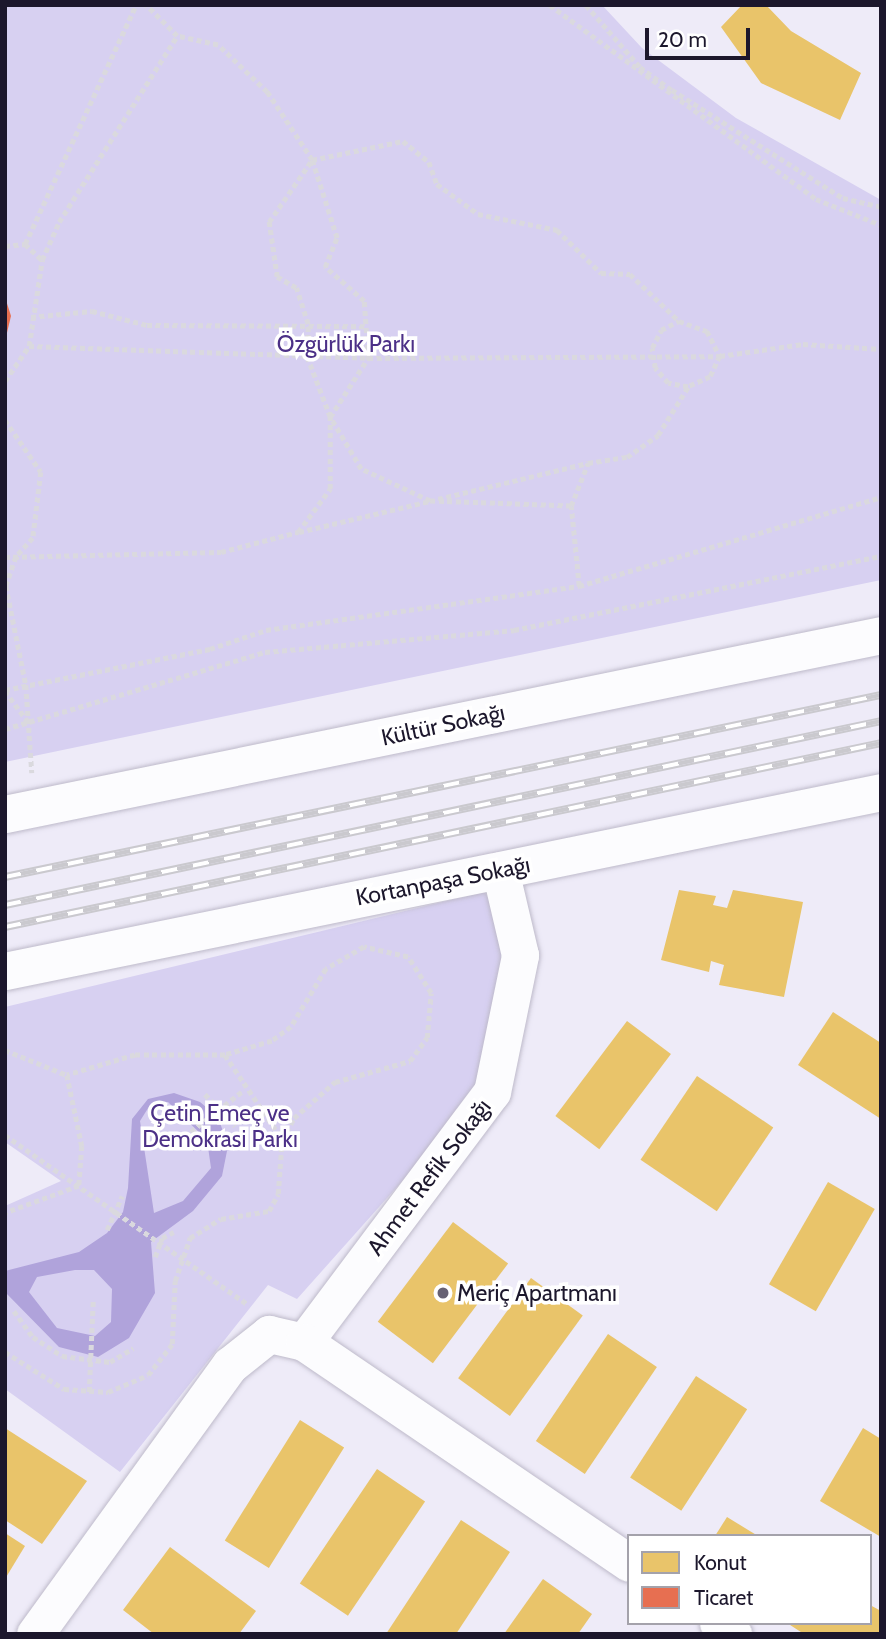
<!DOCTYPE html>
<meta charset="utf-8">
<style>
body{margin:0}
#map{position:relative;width:886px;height:1639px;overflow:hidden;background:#eeebf8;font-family:Cabin,sans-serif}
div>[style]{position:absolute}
.green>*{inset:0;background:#d7d0f1}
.water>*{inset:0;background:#b0a3db}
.homes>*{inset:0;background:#e9c46a;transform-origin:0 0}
.shops>*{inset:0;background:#e76f51}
.path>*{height:4.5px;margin-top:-2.25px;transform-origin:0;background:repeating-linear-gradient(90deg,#dad9de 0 5px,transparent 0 8.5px)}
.roads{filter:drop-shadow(0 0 2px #bebaca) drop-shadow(0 0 2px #bebaca)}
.street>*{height:37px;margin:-18.5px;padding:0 18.5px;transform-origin:18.5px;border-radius:18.5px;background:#fcfcfe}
.rail>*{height:8px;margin-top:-4px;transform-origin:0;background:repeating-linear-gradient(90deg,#fff 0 16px,#cac9ce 0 32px);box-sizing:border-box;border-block:2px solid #cac9ce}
.dots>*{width:19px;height:19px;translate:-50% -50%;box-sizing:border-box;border:4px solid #fff;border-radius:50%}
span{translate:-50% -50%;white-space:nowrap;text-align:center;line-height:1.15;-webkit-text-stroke:7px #fff;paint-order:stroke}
.park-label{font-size:23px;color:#4c3087}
.street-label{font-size:23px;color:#1c172c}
.poi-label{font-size:23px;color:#1c172c}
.left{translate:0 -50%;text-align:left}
.frame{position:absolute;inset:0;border:7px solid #1c172c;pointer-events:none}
.legend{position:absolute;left:627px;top:1534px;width:245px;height:91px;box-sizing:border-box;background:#fff;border:2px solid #a4a2ab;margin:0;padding:9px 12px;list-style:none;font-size:21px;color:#1c172c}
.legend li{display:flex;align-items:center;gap:14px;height:35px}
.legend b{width:35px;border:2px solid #a4a2ab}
.scale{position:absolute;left:645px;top:28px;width:105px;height:32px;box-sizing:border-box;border:4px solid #1c172c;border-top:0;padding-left:9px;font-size:21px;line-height:24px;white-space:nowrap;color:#1c172c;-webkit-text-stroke:5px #fff;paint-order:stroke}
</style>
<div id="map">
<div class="green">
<div style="clip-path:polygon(5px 5px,602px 5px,642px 48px,736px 118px,881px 200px,881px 580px,5px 762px)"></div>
<div style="clip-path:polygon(484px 892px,514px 931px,478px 1096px,297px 1299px,268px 1285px,120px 1472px,5px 1389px,5px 1206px,61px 1181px,5px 1142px,5px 1007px)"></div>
</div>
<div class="water">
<div style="clip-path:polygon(evenodd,174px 1093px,200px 1102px,218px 1117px,228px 1146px,222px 1176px,193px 1211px,151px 1242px,155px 1293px,129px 1338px,98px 1357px,59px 1347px,5px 1292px,5px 1271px,79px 1252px,107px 1233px,123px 1212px,128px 1188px,132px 1119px,148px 1099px,174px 1093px,168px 1102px,207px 1140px,211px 1168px,183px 1201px,154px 1213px,140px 1121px,150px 1105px,168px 1102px,174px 1093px,75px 1270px,94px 1270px,112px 1289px,111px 1322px,95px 1336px,57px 1328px,29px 1292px,37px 1277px,75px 1270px)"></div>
</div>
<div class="homes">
<div style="clip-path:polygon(742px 5px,766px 5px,791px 31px,861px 73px,840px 120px,761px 83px,721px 27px)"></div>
<div style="clip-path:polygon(679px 890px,716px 896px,713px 905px,727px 908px,733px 890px,803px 902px,784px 997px,719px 985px,724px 965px,711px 961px,709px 972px,661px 960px)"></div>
<div style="clip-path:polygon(833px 1012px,881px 1043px,881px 1119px,798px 1065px)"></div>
<div style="left:627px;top:1021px;width:55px;height:119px;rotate:37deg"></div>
<div style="left:697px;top:1076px;width:92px;height:101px;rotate:34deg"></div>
<div style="left:828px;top:1182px;width:54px;height:118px;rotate:30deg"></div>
<div style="left:453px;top:1222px;width:69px;height:125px;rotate:37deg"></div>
<div style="left:531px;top:1278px;width:64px;height:124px;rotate:36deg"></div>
<div style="left:608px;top:1334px;width:59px;height:129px;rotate:34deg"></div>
<div style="left:696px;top:1376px;width:61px;height:121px;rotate:33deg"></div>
<div style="left:300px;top:1420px;width:52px;height:142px;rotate:32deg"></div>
<div style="clip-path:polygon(5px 1428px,87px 1481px,42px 1544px,5px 1520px)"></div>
<div style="clip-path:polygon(863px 1428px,881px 1439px,881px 1537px,820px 1501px)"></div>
<div style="left:377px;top:1469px;width:58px;height:138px;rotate:34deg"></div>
<div style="clip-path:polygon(727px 1517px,758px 1536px,715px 1536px)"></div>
<div style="clip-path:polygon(461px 1520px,510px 1552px,456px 1634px,386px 1634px)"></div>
<div style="clip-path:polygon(5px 1533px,25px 1546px,5px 1579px)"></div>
<div style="clip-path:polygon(170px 1547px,256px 1611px,239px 1634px,154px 1634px,123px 1610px)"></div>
<div style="clip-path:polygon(543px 1579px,592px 1614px,578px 1634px,504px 1634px)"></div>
<div style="clip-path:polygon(870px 1605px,881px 1611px,881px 1634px,804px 1634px,787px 1623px,870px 1623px)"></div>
</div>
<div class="shops">
<div style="clip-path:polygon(5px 297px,11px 316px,5px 341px)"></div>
</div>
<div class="path">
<div style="left:550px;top:5px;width:329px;rotate:36.1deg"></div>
<div style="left:816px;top:199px;width:70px;rotate:21.8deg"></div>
<div style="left:586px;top:5px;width:82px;rotate:48.9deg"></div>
<div style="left:640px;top:67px;width:39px;rotate:36deg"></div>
<div style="left:672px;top:90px;width:202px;rotate:32.3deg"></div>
<div style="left:843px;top:198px;width:39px;rotate:13deg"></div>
<div style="left:25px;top:244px;width:264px;rotate:-65.1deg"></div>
<div style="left:5px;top:246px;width:20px;rotate:-6deg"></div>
<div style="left:25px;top:244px;width:23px;rotate:43deg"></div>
<div style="left:31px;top:317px;width:61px;rotate:-5.6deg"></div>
<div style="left:92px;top:311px;width:57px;rotate:14.3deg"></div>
<div style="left:147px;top:325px;width:221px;rotate:0.3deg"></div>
<div style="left:29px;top:346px;width:339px;rotate:2deg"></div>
<div style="left:368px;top:358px;width:352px;rotate:-0.3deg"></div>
<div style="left:720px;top:356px;width:84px;rotate:-8.2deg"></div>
<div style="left:803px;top:344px;width:78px;rotate:3.7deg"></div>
<div style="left:5px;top:381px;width:42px;rotate:-55.6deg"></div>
<div style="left:29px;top:346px;width:87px;rotate:-81.4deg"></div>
<div style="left:42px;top:260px;width:42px;rotate:-65.9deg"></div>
<div style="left:59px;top:222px;width:220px;rotate:-57.6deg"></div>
<div style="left:5px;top:420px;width:63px;rotate:55.3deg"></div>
<div style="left:41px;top:472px;width:66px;rotate:96.9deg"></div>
<div style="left:33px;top:538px;width:25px;rotate:132deg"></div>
<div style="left:16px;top:557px;width:31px;rotate:109deg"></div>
<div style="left:6px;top:586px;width:101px;rotate:78.6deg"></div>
<div style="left:26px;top:685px;width:88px;rotate:86.1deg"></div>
<div style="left:438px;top:499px;width:154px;rotate:-13.5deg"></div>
<div style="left:571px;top:506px;width:46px;rotate:-68.4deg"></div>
<div style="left:588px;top:463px;width:39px;rotate:-9deg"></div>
<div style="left:627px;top:457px;width:38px;rotate:-35deg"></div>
<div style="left:658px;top:435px;width:57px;rotate:-58deg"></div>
<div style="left:299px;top:532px;width:135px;rotate:-13.3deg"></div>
<div style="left:5px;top:557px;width:216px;rotate:-1.3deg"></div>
<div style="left:221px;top:552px;width:80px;rotate:-14.6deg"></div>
<div style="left:298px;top:532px;width:54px;rotate:-53.3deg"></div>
<div style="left:330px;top:489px;width:72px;rotate:-90deg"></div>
<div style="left:330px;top:417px;width:70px;rotate:-57.2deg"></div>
<div style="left:368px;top:358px;width:57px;rotate:-94deg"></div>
<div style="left:364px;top:301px;width:52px;rotate:-138.9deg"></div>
<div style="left:325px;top:267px;width:31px;rotate:-68deg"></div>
<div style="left:337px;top:238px;width:82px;rotate:-107.8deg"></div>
<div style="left:312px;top:160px;width:82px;rotate:-123.5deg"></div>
<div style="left:267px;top:92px;width:68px;rotate:-136.2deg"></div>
<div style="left:218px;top:45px;width:42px;rotate:-167.6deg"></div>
<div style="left:177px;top:36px;width:44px;rotate:-135deg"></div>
<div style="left:579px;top:586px;width:80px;rotate:-95.7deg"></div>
<div style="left:571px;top:506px;width:141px;rotate:-178deg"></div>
<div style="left:430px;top:501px;width:76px;rotate:-155.1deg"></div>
<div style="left:361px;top:469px;width:61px;rotate:-120.8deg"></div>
<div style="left:330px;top:417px;width:64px;rotate:-111deg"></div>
<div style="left:307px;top:357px;width:33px;rotate:-88deg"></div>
<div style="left:308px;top:324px;width:38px;rotate:-108deg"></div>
<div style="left:296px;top:288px;width:22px;rotate:-150deg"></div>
<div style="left:277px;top:277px;width:56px;rotate:-98.3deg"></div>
<div style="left:269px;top:222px;width:75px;rotate:-55.3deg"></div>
<div style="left:312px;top:160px;width:93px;rotate:-11.8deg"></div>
<div style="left:403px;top:141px;width:33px;rotate:39deg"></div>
<div style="left:429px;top:162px;width:23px;rotate:70deg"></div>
<div style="left:437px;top:184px;width:51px;rotate:36.2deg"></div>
<div style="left:478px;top:214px;width:81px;rotate:11.4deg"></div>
<div style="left:557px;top:230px;width:62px;rotate:44.3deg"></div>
<div style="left:601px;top:273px;width:29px;rotate:2deg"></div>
<div style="left:630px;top:274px;width:68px;rotate:43.8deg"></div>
<div style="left:679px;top:321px;width:30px;rotate:20deg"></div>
<div style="left:707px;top:331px;width:28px;rotate:63deg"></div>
<div style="left:720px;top:356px;width:23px;rotate:115deg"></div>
<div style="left:710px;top:377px;width:24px;rotate:156deg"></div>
<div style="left:688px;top:387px;width:20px;rotate:-169deg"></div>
<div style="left:668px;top:383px;width:20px;rotate:-131deg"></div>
<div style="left:655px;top:368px;width:20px;rotate:-99deg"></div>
<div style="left:652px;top:348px;width:20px;rotate:-63deg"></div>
<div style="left:661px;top:330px;width:20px;rotate:-27deg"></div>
<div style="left:5px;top:690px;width:209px;rotate:-11.3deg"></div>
<div style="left:210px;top:649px;width:59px;rotate:-18.7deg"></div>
<div style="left:266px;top:630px;width:316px;rotate:-8deg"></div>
<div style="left:579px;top:586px;width:315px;rotate:-16.4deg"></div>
<div style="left:5px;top:691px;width:38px;rotate:53deg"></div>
<div style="left:5px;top:729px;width:271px;rotate:-16.5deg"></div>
<div style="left:265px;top:652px;width:250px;rotate:-5deg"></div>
<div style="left:514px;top:630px;width:374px;rotate:-11.4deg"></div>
<div style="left:5px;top:1050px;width:67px;rotate:22deg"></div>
<div style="left:67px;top:1075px;width:73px;rotate:78.1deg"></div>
<div style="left:82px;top:1146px;width:40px;rotate:94.3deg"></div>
<div style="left:79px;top:1186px;width:79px;rotate:160deg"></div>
<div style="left:225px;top:1055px;width:102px;rotate:55.8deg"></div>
<div style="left:205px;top:1094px;width:44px;rotate:46.8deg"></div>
<div style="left:5px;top:1135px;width:297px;rotate:34.9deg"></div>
<div style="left:184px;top:1137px;width:76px;rotate:-38.1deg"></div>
<div style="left:107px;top:1230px;width:37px;rotate:-66deg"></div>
<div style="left:155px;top:1257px;width:20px;rotate:-70deg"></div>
<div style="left:162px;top:1238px;width:13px;rotate:-27deg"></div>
<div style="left:14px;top:1311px;width:32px;rotate:54deg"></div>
<div style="left:33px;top:1337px;width:35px;rotate:33deg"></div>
<div style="left:62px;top:1356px;width:48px;rotate:7.1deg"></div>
<div style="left:110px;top:1362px;width:27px;rotate:-31deg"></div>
<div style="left:5px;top:1352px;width:70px;rotate:32.1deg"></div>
<div style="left:64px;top:1389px;width:44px;rotate:3.9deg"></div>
<div style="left:108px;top:1392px;width:43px;rotate:-23deg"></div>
<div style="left:148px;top:1375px;width:39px;rotate:-52deg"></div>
<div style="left:172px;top:1344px;width:63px;rotate:-87.3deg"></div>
<div style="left:175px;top:1281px;width:46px;rotate:-70.8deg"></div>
<div style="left:190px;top:1238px;width:36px;rotate:-32deg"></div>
<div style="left:221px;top:1219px;width:49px;rotate:-9.5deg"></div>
<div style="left:269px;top:1211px;width:19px;rotate:-62deg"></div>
<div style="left:278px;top:1194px;width:55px;rotate:-85.8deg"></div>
<div style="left:282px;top:1139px;width:24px;rotate:-60deg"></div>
<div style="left:294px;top:1118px;width:55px;rotate:-41.3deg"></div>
<div style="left:335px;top:1082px;width:78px;rotate:-15.6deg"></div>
<div style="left:410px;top:1061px;width:29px;rotate:-54deg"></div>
<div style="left:427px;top:1038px;width:45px;rotate:-84.9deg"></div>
<div style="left:431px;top:993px;width:43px;rotate:-122.6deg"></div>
<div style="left:408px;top:957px;width:45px;rotate:-167.2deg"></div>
<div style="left:364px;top:947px;width:44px;rotate:149.9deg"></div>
<div style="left:326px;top:969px;width:68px;rotate:121.1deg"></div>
<div style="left:291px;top:1027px;width:24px;rotate:144deg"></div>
<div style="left:272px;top:1041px;width:49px;rotate:163.4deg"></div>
<div style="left:225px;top:1055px;width:90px;rotate:180deg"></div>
<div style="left:135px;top:1055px;width:71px;rotate:163.6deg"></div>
<div style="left:89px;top:1392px;width:93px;rotate:-87.5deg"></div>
</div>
<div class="roads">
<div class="street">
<div style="left:5px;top:814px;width:894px;rotate:-11.55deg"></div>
<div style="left:5px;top:971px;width:894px;rotate:-11.55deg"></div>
<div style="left:304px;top:1342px;width:313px;rotate:-53.1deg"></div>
<div style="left:492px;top:1092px;width:140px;rotate:-78.4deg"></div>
<div style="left:520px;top:955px;width:87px;rotate:-103.2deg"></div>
<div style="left:718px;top:1623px;width:19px;rotate:36deg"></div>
<div style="left:35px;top:1634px;width:332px;rotate:-54.1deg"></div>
<div style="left:230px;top:1365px;width:50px;rotate:-38.5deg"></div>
<div style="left:269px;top:1334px;width:36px;rotate:13deg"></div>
<div style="left:304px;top:1342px;width:393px;rotate:34.2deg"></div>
</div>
</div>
<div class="rail">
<div style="left:5px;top:877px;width:895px;rotate:-11.74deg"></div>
<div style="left:5px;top:905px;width:895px;rotate:-11.86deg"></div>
<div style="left:5px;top:927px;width:895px;rotate:-11.86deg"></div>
</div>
<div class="dots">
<div style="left:443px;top:1293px;background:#666173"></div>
</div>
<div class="park-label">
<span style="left:346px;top:344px">Özgürlük Parkı</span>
<span style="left:220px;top:1126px">Çetin Emeç ve<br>Demokrasi Parkı</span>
</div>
<div class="street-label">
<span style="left:443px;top:725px;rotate:-12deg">Kültür Sokağı</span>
<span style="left:443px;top:881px;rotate:-11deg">Kortanpaşa Sokağı</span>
<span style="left:429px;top:1177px;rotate:-53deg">Ahmet Refik Sokağı</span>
</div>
<div class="poi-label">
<span class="left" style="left:457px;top:1293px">Meriç Apartmanı</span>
</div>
<div class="frame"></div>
<ul class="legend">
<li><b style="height:19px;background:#e9c46a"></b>Konut</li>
<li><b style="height:19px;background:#e76f51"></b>Ticaret</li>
</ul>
<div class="scale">20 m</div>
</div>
